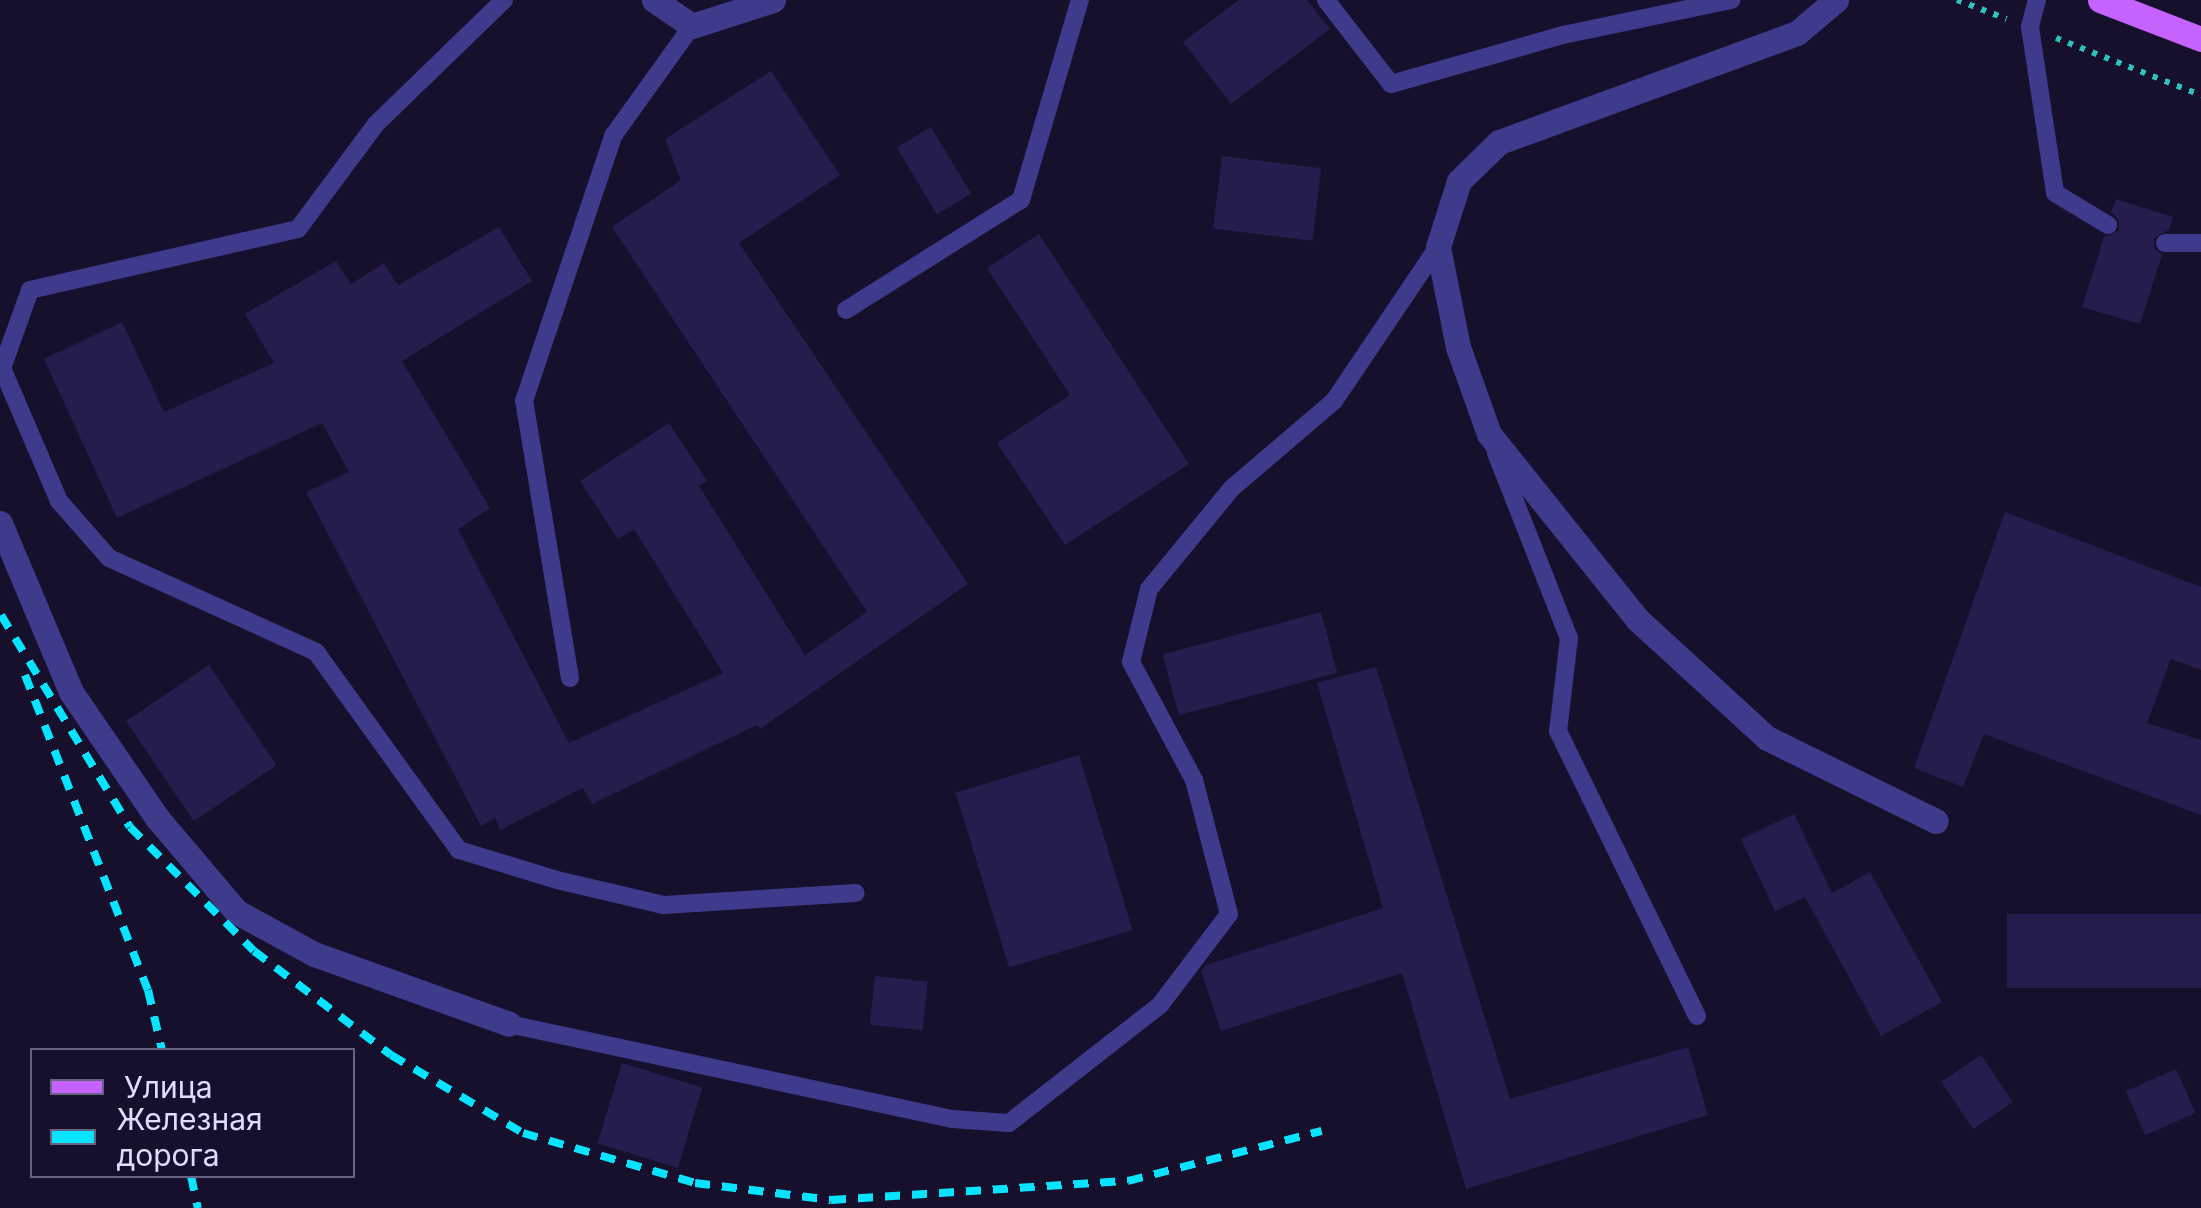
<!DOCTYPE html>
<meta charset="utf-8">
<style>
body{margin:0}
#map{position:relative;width:2201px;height:1208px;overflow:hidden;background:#16102c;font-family:Inter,sans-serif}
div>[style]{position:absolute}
.building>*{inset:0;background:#271c4e;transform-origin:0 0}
.path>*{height:6px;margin-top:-3px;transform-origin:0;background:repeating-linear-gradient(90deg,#2dc2bb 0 5px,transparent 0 13px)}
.lane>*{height:18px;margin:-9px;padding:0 9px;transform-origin:9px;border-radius:9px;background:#3e3a8c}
.street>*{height:25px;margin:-12.5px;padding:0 12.5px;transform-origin:12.5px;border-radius:12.5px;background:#3e3a8c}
.primary>*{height:25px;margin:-12.5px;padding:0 12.5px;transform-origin:12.5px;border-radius:12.5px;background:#c663ff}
.rail>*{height:8px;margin-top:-4px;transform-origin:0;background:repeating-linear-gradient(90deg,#08e3ff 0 15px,transparent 0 27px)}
span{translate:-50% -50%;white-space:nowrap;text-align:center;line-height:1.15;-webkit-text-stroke:8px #16102c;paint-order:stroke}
.legend{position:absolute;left:30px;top:1048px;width:325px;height:130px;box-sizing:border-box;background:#16102c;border:2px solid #676280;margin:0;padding:12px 18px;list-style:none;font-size:30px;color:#e0dcff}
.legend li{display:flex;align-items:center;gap:20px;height:50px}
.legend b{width:50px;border:2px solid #676280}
</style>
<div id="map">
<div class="building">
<div style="clip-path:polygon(1239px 0,1307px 0,1330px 29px,1231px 104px,1183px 42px)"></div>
<div style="clip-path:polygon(771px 71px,840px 175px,739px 243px,968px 584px,760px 729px,757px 725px,592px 804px,583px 788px,500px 830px,495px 818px,481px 826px,306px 492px,349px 472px,322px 423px,117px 518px,44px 359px,122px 322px,164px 412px,274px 363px,245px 314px,336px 261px,351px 284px,384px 263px,398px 285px,499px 227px,532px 281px,402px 361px,490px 508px,458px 529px,569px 743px,723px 673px,634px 529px,618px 539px,580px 481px,669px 423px,707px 481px,699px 486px,805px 655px,867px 612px,612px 227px,681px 180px,665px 139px)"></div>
<div style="left:931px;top:127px;width:78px;height:40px;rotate:59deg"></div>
<div style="left:1222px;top:156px;width:100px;height:73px;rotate:7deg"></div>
<div style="clip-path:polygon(2116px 199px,2173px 217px,2169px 230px,2154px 238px,2154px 248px,2162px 255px,2140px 324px,2082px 307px,2104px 237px,2119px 231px,2119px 220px,2111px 212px)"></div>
<div style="clip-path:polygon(1039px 234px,1189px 464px,1065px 545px,997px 443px,1070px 395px,987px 268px)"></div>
<div style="clip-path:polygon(2005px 512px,2201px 587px,2201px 670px,2171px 659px,2147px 723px,2201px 740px,2201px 815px,1984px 734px,1963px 787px,1914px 768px)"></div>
<div style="left:1321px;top:612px;width:63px;height:164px;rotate:75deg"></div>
<div style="left:209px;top:665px;width:121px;height:100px;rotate:56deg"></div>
<div style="clip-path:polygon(1376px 667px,1510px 1099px,1688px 1047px,1708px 1115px,1466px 1189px,1402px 973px,1221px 1031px,1201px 971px,1206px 965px,1383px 908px,1317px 683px)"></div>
<div style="left:1079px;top:755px;width:183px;height:129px;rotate:73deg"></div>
<div style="clip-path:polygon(1794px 814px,1832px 893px,1870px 872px,1942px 1002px,1881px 1036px,1805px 897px,1775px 911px,1741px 839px)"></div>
<div style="left:2201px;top:914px;width:74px;height:194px;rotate:90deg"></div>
<div style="left:875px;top:976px;width:53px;height:49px;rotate:6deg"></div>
<div style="left:1981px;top:1055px;width:57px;height:48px;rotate:56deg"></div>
<div style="left:622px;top:1063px;width:84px;height:84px;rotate:17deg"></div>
<div style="left:2176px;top:1069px;width:48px;height:55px;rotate:66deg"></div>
</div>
<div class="path">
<div style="left:1957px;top:0;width:53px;rotate:20.8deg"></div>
<div style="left:2056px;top:38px;width:156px;rotate:21.5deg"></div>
</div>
<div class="lane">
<div style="left:504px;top:0;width:178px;rotate:135.9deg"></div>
<div style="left:376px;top:124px;width:131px;rotate:126.6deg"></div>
<div style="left:298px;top:229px;width:275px;rotate:167.2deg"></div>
<div style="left:30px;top:290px;width:83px;rotate:109.7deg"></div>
<div style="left:2px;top:368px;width:145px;rotate:66.8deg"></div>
<div style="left:59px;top:501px;width:76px;rotate:48.7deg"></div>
<div style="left:109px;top:558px;width:227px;rotate:24.4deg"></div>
<div style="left:316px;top:652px;width:244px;rotate:54.2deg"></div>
<div style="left:459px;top:850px;width:102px;rotate:17deg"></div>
<div style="left:557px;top:880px;width:110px;rotate:13.2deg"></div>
<div style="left:664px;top:905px;width:192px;rotate:-3.6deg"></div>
<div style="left:1326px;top:0;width:106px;rotate:52.3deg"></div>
<div style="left:1391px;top:84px;width:179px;rotate:-15.9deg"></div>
<div style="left:1563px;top:35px;width:172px;rotate:-11.8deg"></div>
<div style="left:2037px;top:0;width:28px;rotate:105deg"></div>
<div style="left:2030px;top:27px;width:168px;rotate:81.4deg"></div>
<div style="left:2055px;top:193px;width:62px;rotate:31.1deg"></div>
<div style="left:2165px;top:243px;width:36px"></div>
<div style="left:846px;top:310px;width:207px;rotate:-32.2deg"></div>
<div style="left:1021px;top:200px;width:209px;rotate:-73.6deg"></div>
<div style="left:1496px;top:453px;width:199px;rotate:68.5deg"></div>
<div style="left:1569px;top:638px;width:94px;rotate:96.7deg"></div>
<div style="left:1558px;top:731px;width:317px;rotate:64deg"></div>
<div style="left:570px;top:678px;width:281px;rotate:-99.4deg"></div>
<div style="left:524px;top:401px;width:280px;rotate:-71.4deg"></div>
<div style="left:613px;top:136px;width:135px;rotate:-54.3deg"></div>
<div style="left:509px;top:1024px;width:453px;rotate:12.1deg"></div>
<div style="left:952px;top:1119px;width:57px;rotate:4deg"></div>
<div style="left:1009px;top:1123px;width:192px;rotate:-38deg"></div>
<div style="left:1160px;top:1005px;width:114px;rotate:-52.8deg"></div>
<div style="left:1229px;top:914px;width:138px;rotate:-104.6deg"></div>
<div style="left:1194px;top:780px;width:134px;rotate:-118.1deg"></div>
<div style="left:1131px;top:662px;width:75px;rotate:-76.1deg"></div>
<div style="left:1149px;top:589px;width:131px;rotate:-50.6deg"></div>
<div style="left:1232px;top:488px;width:134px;rotate:-40.5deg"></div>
<div style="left:1334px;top:401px;width:186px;rotate:-56deg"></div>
</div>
<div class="street">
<div style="left:654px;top:0;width:46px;rotate:34.4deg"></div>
<div style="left:692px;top:26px;width:85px;rotate:-17.8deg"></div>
<div style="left:1836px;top:0;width:51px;rotate:139.8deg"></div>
<div style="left:1797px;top:33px;width:317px;rotate:159.9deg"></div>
<div style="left:1499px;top:142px;width:56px;rotate:135.7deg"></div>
<div style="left:1459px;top:181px;width:69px;rotate:107.7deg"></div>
<div style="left:1438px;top:247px;width:102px;rotate:78.7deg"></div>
<div style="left:1458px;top:347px;width:92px;rotate:70.4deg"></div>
<div style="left:1489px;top:434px;width:237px;rotate:51.3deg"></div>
<div style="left:1637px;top:619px;width:176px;rotate:42.5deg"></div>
<div style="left:1767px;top:738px;width:188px;rotate:26.2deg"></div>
<div style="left:0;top:523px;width:183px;rotate:67.2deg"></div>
<div style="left:71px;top:692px;width:154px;rotate:55.6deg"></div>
<div style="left:158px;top:819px;width:122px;rotate:49.7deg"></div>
<div style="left:237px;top:912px;width:88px;rotate:28.6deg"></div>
<div style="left:314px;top:954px;width:207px;rotate:19.7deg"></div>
</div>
<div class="primary">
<div style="left:2100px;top:0;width:108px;rotate:21.1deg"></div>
</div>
<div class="rail">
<div style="left:1px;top:615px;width:248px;rotate:58.7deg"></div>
<div style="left:130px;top:827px;width:175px;rotate:45deg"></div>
<div style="left:254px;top:951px;width:172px;rotate:37.2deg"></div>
<div style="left:391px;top:1055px;width:153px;rotate:30.6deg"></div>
<div style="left:523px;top:1133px;width:179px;rotate:16.2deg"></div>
<div style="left:695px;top:1183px;width:137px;rotate:7.1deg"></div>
<div style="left:831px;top:1200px;width:298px;rotate:-3.7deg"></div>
<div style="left:1128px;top:1181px;width:200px;rotate:-14.5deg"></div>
<div style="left:25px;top:675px;width:338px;rotate:68.7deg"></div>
<div style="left:148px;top:990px;width:62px;rotate:76.9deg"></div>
<div style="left:191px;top:1176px;width:33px;rotate:78deg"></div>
</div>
<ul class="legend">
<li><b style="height:12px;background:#c663ff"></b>Улица</li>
<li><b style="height:12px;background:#08e3ff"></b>Железная дорога</li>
</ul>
</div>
